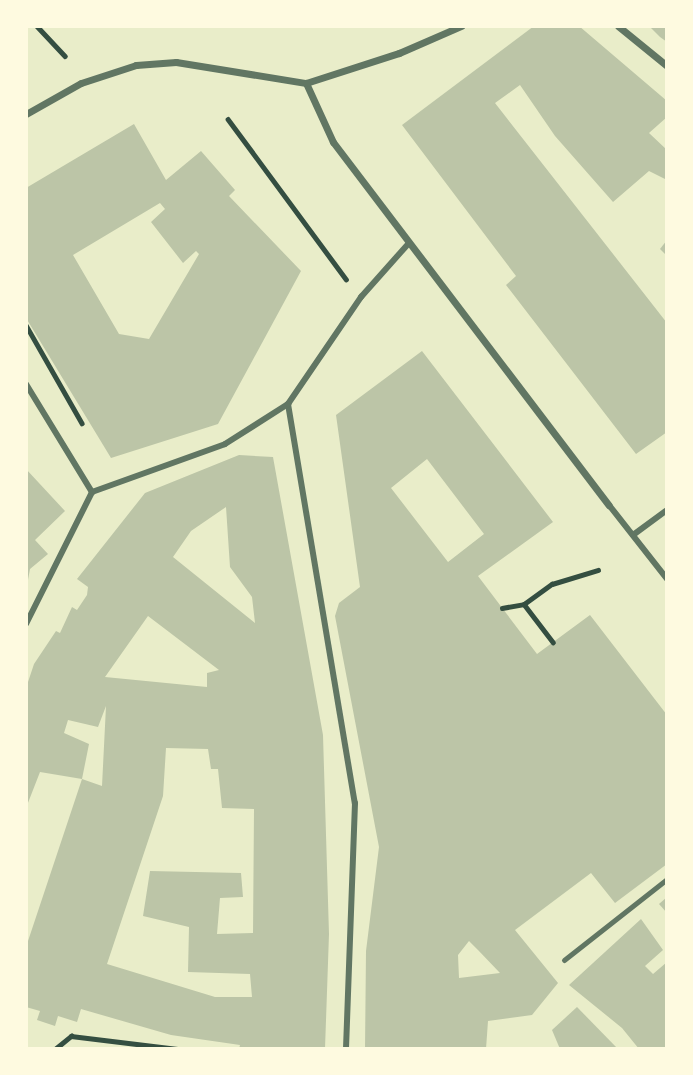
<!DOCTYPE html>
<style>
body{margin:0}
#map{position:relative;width:693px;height:1075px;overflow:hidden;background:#e9edc9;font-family:Jost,sans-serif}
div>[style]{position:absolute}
.building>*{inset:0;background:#bcc5a7}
.path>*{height:4.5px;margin:-2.25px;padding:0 2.25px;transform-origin:2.25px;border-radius:2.25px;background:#344e41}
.service>*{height:5px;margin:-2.5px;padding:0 2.5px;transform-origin:2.5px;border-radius:2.5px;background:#617663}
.pedestrian>*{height:6px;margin:-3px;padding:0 3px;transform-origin:3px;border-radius:3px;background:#617663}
.minor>*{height:7px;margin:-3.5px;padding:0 3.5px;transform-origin:3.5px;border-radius:3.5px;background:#617663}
span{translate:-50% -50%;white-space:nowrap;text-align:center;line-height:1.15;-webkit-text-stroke:5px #fefae0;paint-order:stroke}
.frame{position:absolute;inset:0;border:28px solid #fefae0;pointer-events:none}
</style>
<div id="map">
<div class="building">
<div style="clip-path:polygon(534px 26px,579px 26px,667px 101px,667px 117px,649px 133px,667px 150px,667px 180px,649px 171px,613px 202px,555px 136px,520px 85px,495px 103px,667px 323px,667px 432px,636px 454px,506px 285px,516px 276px,402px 125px)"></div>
<div style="clip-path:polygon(649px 26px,667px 26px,667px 42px,660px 37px)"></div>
<div style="clip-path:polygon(evenodd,134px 124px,166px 180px,201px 151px,235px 190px,229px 196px,301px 271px,218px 424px,111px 458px,26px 318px,26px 188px,134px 124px,160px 203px,165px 209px,151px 222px,183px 263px,196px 251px,199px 254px,149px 339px,119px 334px,73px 255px,160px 203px)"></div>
<div style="clip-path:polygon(667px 240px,667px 256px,660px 249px)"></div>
<div style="clip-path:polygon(evenodd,422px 351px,553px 522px,478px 576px,537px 654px,590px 615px,667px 715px,667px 864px,615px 903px,591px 873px,515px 930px,558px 983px,532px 1015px,488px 1021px,486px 1049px,365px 1049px,366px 951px,379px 847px,335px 616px,339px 603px,360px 587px,336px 415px,422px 351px,427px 459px,484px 534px,448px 562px,391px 488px,427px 459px,422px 351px,469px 941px,478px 950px,500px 973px,459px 978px,458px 955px,469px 941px)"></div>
<div style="clip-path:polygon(evenodd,239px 455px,273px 457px,323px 735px,329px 934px,325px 1049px,239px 1049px,240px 1045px,171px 1035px,81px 1009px,77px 1022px,58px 1016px,55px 1026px,37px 1020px,40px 1011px,26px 1007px,26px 947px,82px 779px,102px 786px,106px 706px,98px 727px,68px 720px,64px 733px,89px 744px,82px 779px,40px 772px,26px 808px,26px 688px,34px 664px,56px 631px,60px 633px,72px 607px,77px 610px,87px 595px,88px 587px,77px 579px,145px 493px,239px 455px,226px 507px,230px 567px,252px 597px,255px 623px,173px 557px,191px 531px,226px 507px,239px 455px,148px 616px,219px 670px,207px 673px,207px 687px,105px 677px,148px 616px,239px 455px,166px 748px,208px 749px,211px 769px,218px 769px,222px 808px,254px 809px,253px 933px,217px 934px,220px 898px,243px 897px,241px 873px,150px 871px,143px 916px,189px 927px,188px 972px,250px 974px,252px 997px,215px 997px,107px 964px,163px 796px,166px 748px)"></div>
<div style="clip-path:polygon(26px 469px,65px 511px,35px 540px,48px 554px,30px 569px,26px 591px)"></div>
<div style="clip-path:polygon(667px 897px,667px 913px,659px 904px)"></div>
<div style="clip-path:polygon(641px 919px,663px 950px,645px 966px,653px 974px,667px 962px,667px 1049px,639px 1049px,622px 1028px,569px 985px)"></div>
<div style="clip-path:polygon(577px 1007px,618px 1049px,560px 1049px,552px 1030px)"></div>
</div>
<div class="path">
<div style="left:37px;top:26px;width:41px;rotate:47deg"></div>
<div style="left:228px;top:119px;width:199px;rotate:53.6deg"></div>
<div style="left:26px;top:325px;width:113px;rotate:60.3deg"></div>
<div style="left:524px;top:604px;width:48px;rotate:52.7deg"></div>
<div style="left:502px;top:608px;width:22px;rotate:-10deg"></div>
<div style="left:524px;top:604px;width:34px;rotate:-36deg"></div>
<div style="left:552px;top:584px;width:48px;rotate:-16.9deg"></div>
<div style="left:55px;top:1049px;width:21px;rotate:-39deg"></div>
<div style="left:71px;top:1036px;width:107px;rotate:7deg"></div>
</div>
<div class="service">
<div style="left:564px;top:960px;width:131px;rotate:-38.2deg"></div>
</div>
<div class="pedestrian">
<div style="left:26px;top:384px;width:127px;rotate:58.6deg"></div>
<div style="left:288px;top:404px;width:405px;rotate:80.5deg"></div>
<div style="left:355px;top:803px;width:246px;rotate:92.1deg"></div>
<div style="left:92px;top:492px;width:141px;rotate:-19.8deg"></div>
<div style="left:225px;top:444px;width:75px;rotate:-32.4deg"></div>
<div style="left:288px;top:404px;width:130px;rotate:-55.7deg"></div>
<div style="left:361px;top:297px;width:71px;rotate:-48.4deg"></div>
<div style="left:609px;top:505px;width:94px;rotate:51.9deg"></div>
<div style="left:633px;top:535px;width:42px;rotate:-36.3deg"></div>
<div style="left:26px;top:624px;width:148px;rotate:-63.4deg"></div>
</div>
<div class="minor">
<div style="left:618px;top:26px;width:63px;rotate:39.2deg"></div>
<div style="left:306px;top:83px;width:65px;rotate:65.4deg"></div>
<div style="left:333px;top:142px;width:456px;rotate:52.8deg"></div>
<div style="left:26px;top:114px;width:63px;rotate:-29.4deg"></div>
<div style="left:81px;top:83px;width:58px;rotate:-18.1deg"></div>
<div style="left:136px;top:65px;width:40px;rotate:-4.3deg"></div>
<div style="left:176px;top:62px;width:132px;rotate:9.2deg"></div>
<div style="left:306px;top:83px;width:98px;rotate:-17.9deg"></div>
<div style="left:399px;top:53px;width:68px;rotate:-23.5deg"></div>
</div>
<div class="frame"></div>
</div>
